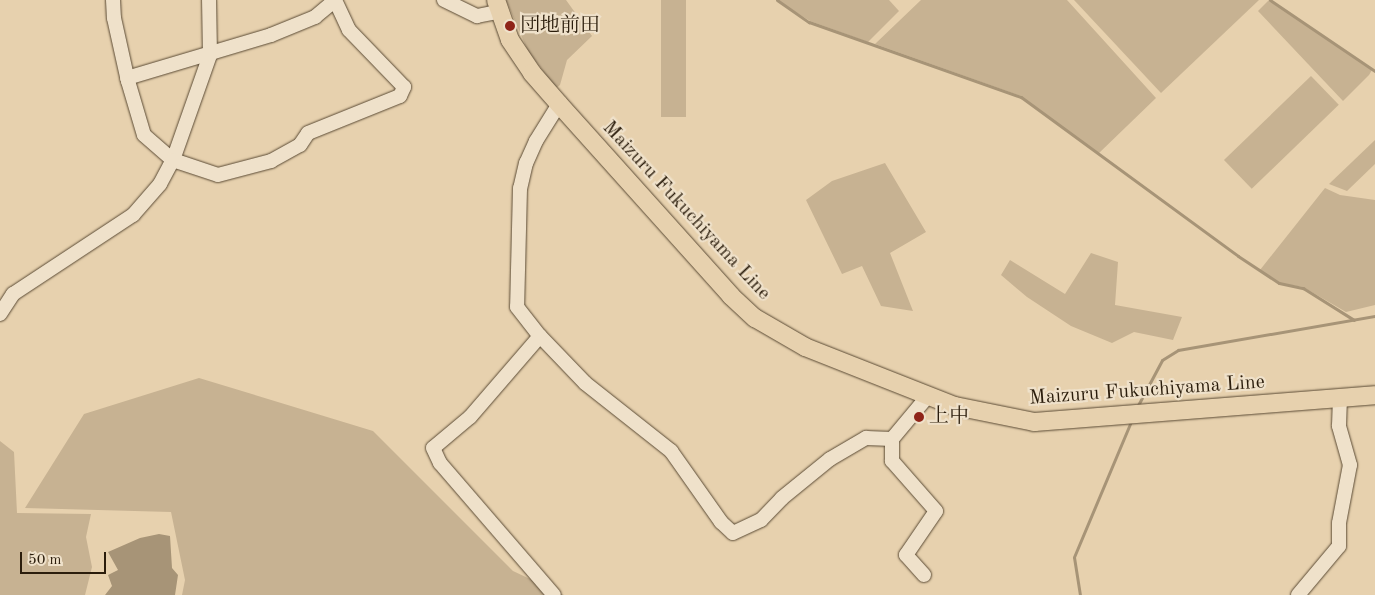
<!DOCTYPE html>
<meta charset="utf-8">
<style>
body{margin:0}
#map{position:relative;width:1375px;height:595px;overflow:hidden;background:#e7d1ae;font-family:"Old Standard TT","Noto Serif JP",serif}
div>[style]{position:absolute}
.green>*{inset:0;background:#c7b292;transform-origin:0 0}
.water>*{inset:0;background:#a79477}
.stream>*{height:3px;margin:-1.5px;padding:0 1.5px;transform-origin:1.5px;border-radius:1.5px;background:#a79477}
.roads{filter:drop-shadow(0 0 1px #5a4a34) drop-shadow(0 0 1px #5a4a34)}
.minor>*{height:14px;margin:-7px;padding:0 7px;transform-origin:7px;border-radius:7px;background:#efe1ca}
.major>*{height:18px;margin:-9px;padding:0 9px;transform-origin:9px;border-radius:9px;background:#e7d1ae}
.dots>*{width:14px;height:14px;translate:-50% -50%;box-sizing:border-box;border:2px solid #efe1ca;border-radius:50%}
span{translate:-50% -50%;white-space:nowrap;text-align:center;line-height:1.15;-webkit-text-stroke:4.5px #efe1ca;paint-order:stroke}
.poi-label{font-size:20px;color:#2b1d0c}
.left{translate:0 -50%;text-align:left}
.street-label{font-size:20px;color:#2b1d0c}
.scale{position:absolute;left:20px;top:552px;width:86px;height:22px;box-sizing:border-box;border:2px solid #2b1d0c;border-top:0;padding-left:6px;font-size:15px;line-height:18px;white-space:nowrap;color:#2b1d0c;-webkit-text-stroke:4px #efe1ca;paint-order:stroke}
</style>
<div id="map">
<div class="green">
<div style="clip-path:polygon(506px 0,566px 0,592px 36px,567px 60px,560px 85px,556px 88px,528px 51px)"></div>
<div style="left:661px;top:0;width:25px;height:117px"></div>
<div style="clip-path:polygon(776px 0,889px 0,899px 11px,868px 42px,810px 21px)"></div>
<div style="clip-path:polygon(921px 0,1067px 0,1156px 98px,1098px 154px,1021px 96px,875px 44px)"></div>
<div style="clip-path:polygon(1074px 0,1259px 0,1161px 93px)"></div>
<div style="clip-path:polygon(1269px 0,1372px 70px,1369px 75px,1343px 101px,1258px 11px)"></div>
<div style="left:1311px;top:76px;width:40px;height:121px;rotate:46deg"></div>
<div style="clip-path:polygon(1375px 140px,1375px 164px,1347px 191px,1329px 184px)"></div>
<div style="clip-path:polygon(885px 163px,926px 232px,890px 253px,913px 311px,881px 306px,862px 266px,842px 274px,806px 200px,832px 181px)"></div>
<div style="clip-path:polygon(1325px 188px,1340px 195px,1375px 200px,1375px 305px,1346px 312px,1303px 287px,1279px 283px,1260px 270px)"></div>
<div style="clip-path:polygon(1091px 253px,1118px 262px,1115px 305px,1182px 317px,1173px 340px,1134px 332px,1112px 343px,1071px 326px,1027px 297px,1001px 275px,1010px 260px,1065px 294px)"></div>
<div style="clip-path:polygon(199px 378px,373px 431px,513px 571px,564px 595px,182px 595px,185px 580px,171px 512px,25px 508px,84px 414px)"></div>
<div style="clip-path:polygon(0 441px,14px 452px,17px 513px,91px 514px,86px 537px,92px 567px,85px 595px,0 595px)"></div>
</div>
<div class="water">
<div style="clip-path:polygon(159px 534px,170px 536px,172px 568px,178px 575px,175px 595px,105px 595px,112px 586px,108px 575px,118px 570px,108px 552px,140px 538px)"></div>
</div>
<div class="stream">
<div style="left:777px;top:0;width:39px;rotate:35deg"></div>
<div style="left:809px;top:22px;width:225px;rotate:19.5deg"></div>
<div style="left:1021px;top:97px;width:269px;rotate:36.2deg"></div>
<div style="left:1238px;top:256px;width:49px;rotate:33.4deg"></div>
<div style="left:1279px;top:283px;width:25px;rotate:12deg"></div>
<div style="left:1303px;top:288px;width:60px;rotate:32.1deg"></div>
<div style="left:1270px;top:0;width:127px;rotate:34.1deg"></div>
<div style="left:1136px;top:409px;width:55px;rotate:-62deg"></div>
<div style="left:1162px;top:360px;width:19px;rotate:-32deg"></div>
<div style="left:1178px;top:350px;width:200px;rotate:-9.8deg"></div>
<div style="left:1080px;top:595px;width:38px;rotate:-99deg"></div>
<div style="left:1074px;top:557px;width:150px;rotate:-67.2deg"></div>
</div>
<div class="roads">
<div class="minor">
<div style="left:113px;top:0;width:18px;rotate:87deg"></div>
<div style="left:114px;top:18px;width:65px;rotate:77.5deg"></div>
<div style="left:128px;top:81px;width:56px;rotate:73.5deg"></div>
<div style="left:144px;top:135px;width:38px;rotate:41deg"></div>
<div style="left:173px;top:160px;width:111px;rotate:-70.6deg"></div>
<div style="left:210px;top:55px;width:55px;rotate:-91deg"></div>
<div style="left:444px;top:0;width:37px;rotate:26deg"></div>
<div style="left:477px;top:16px;width:21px;rotate:-11deg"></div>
<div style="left:127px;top:78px;width:150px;rotate:-16.6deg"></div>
<div style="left:271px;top:35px;width:48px;rotate:-22.2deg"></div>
<div style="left:315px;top:17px;width:26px;rotate:-40deg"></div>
<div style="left:559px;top:104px;width:44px;rotate:121.9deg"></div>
<div style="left:536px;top:141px;width:24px;rotate:114deg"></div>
<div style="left:526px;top:163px;width:26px;rotate:103deg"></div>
<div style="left:520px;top:188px;width:119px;rotate:91.4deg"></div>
<div style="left:517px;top:307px;width:37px;rotate:52deg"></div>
<div style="left:540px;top:336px;width:65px;rotate:46.2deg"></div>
<div style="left:585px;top:383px;width:110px;rotate:38.3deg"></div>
<div style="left:671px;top:451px;width:87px;rotate:54.8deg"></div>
<div style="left:721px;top:522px;width:16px;rotate:43deg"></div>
<div style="left:733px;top:533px;width:31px;rotate:-25deg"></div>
<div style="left:761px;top:520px;width:30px;rotate:-46deg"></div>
<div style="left:782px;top:498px;width:62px;rotate:-39.1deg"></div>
<div style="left:830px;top:459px;width:42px;rotate:-30.3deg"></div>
<div style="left:866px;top:438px;width:26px;rotate:2deg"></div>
<div style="left:0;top:314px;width:24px;rotate:-57deg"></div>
<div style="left:13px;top:294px;width:144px;rotate:-33.4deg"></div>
<div style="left:133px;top:215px;width:41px;rotate:-48.9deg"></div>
<div style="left:160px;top:184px;width:27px;rotate:-62deg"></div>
<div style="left:173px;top:160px;width:47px;rotate:18.4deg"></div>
<div style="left:218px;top:175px;width:55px;rotate:-14.8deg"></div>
<div style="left:271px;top:161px;width:33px;rotate:-29deg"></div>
<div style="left:300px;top:145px;width:14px;rotate:-56deg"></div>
<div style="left:308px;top:133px;width:99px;rotate:-21.9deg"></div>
<div style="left:400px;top:96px;width:10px;rotate:-66deg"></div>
<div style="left:404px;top:87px;width:79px;rotate:-134deg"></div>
<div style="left:349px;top:30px;width:33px;rotate:-115deg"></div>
<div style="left:540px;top:336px;width:107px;rotate:130.8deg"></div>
<div style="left:470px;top:417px;width:48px;rotate:140deg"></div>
<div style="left:433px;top:448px;width:17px;rotate:65deg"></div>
<div style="left:440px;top:463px;width:174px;rotate:49.2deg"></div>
<div style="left:924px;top:575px;width:27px;rotate:-132deg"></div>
<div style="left:906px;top:555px;width:53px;rotate:-55.7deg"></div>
<div style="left:936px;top:511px;width:67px;rotate:-131.3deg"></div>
<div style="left:892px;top:461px;width:22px;rotate:-90deg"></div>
<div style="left:892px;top:439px;width:56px;rotate:-50.1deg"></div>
<div style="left:1298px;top:595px;width:64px;rotate:-50.1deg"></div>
<div style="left:1339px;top:546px;width:23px;rotate:-90deg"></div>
<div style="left:1339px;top:523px;width:59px;rotate:-79.3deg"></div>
<div style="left:1350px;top:465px;width:41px;rotate:-105.8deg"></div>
<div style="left:1339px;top:426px;width:28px;rotate:-88deg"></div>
</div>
<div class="major">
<div style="left:496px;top:0;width:42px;rotate:70.7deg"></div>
<div style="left:510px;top:40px;width:40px;rotate:56deg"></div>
<div style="left:532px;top:73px;width:41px;rotate:48.9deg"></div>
<div style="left:559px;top:104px;width:258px;rotate:48.1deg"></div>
<div style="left:731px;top:296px;width:33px;rotate:43deg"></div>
<div style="left:755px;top:318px;width:58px;rotate:30.1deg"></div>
<div style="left:805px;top:347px;width:161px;rotate:21.5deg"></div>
<div style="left:955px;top:406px;width:81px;rotate:11.4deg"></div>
<div style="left:1034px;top:422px;width:342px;rotate:-4.5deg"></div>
</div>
</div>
<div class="dots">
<div style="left:510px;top:26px;background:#8f2418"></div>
<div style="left:919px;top:417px;background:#8f2418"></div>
</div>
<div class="poi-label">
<span class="left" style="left:520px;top:26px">団地前田</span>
<span class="left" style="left:929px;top:417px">上中</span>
</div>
<div class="street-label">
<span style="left:686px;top:211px;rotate:47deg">Maizuru Fukuchiyama Line</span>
<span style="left:1147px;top:391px;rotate:-4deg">Maizuru Fukuchiyama Line</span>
</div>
<div class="scale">50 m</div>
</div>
